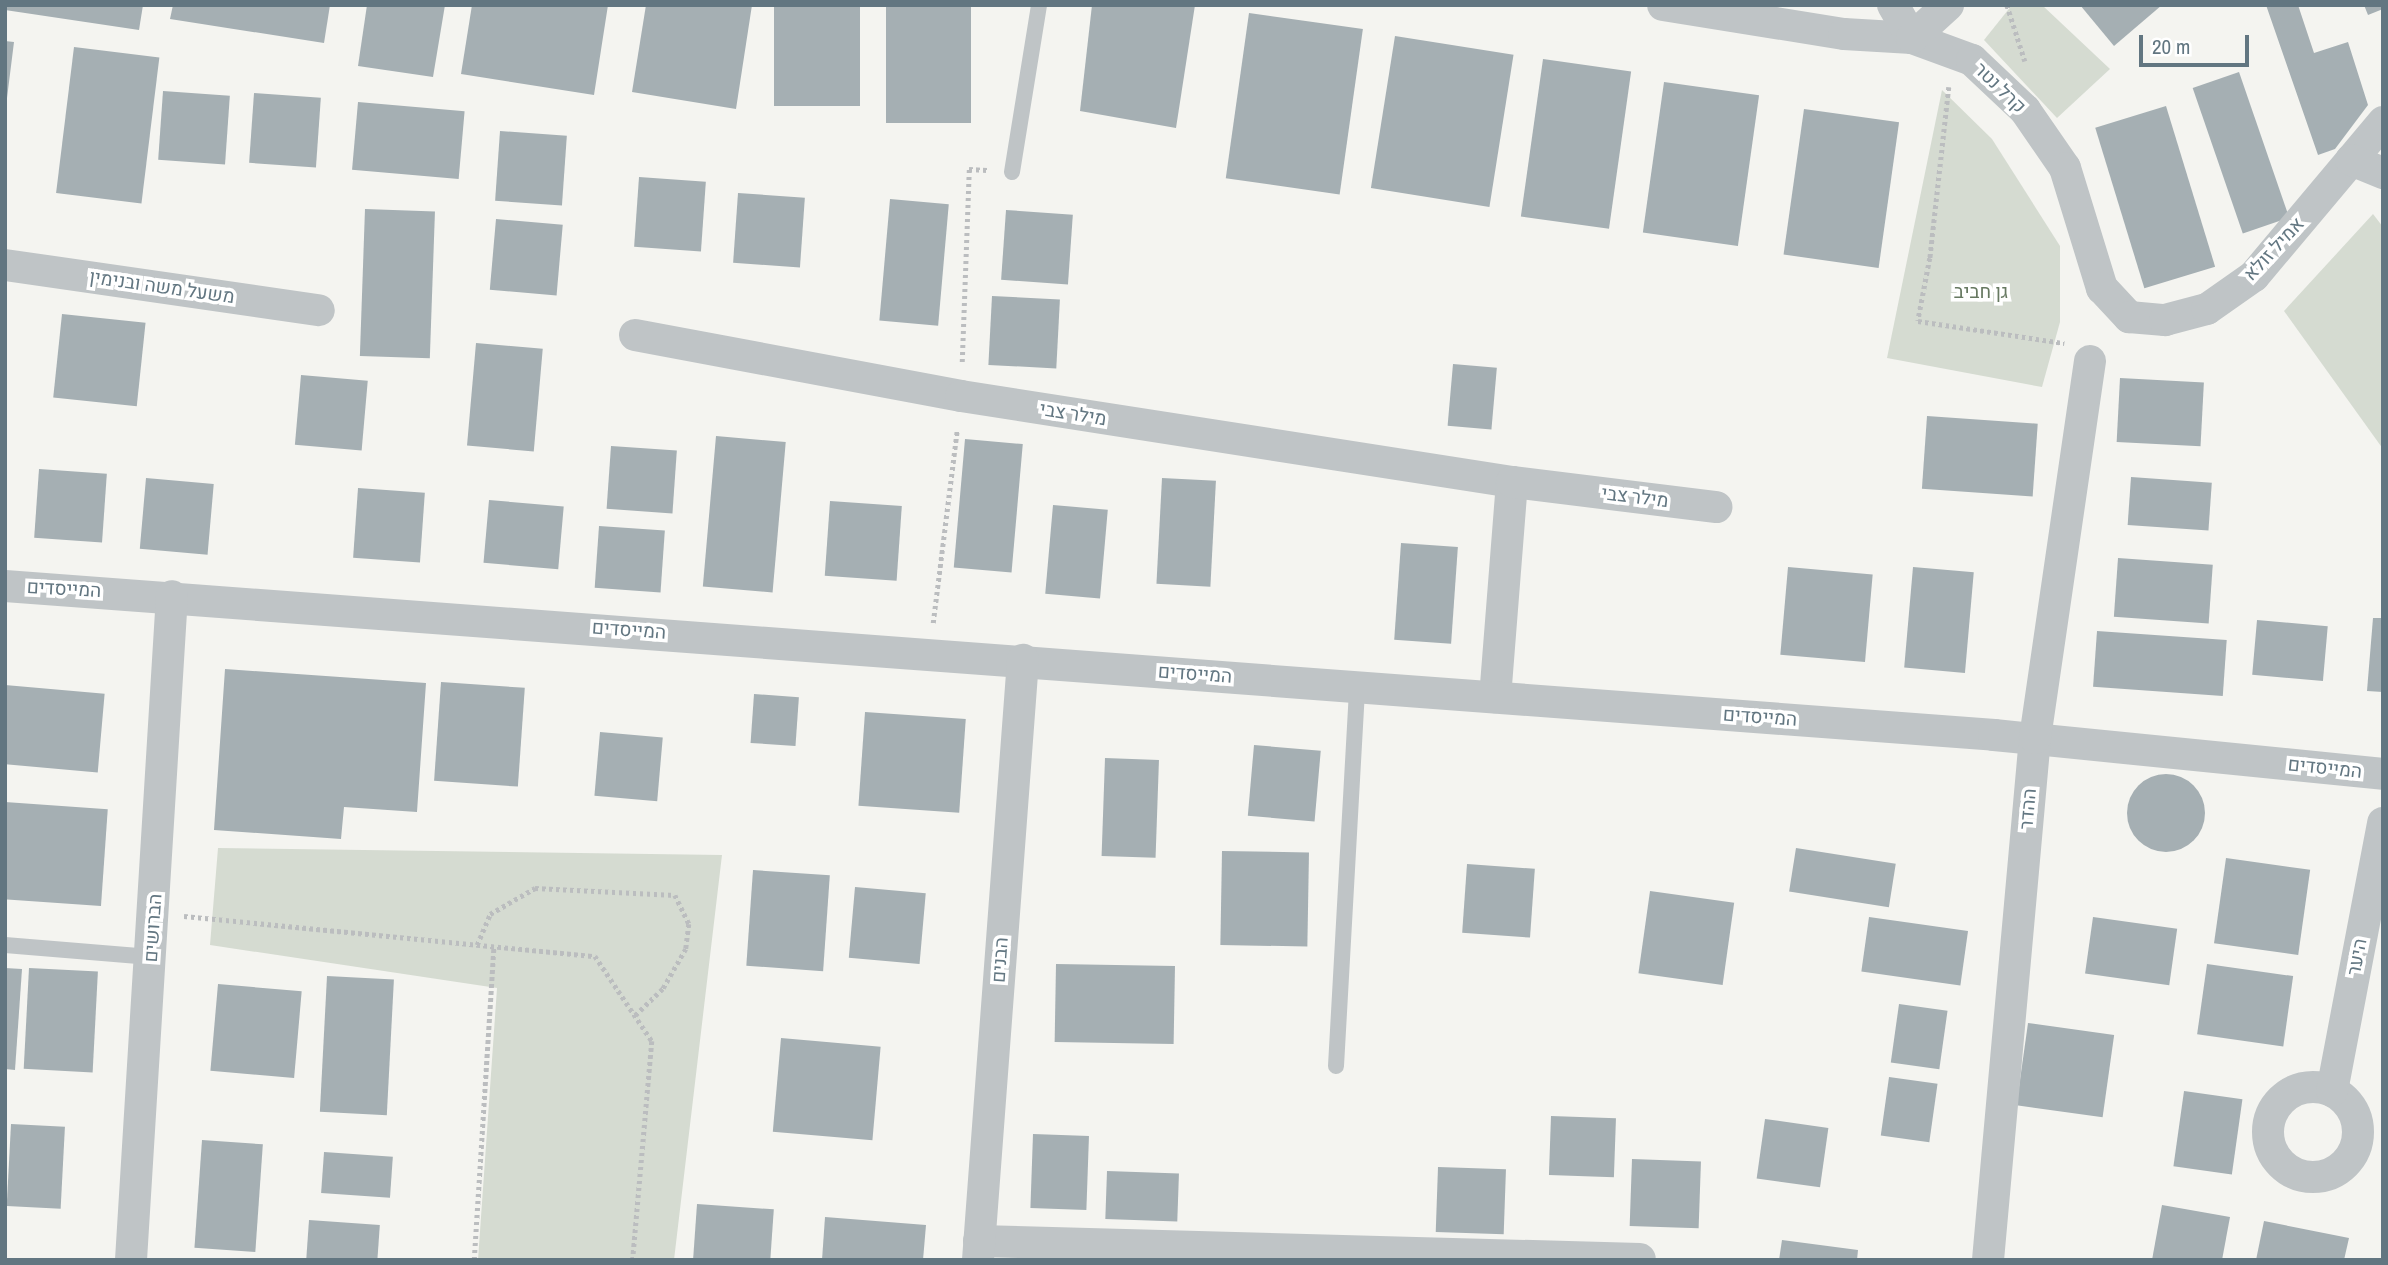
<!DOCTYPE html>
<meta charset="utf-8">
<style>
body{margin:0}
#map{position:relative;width:2388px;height:1265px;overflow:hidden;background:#f4f4f0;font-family:"Archivo Narrow",Heebo,sans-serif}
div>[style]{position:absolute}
.green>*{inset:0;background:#d5dbd1}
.building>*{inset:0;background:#a5afb3;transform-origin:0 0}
.round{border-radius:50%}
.path>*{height:4.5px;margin-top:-2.25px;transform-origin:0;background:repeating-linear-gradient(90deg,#bbbdbf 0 3.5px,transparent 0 7px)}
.service>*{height:16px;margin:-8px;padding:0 8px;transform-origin:8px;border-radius:8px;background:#bfc4c6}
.minor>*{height:32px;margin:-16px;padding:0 16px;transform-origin:16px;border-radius:16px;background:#bfc4c6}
.minor>.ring{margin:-16px;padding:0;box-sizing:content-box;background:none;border:32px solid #bfc4c6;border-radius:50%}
span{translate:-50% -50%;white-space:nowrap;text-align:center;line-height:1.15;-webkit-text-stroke:7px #fff;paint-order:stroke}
.street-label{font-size:19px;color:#627681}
.park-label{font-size:19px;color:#677961}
.frame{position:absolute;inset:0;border:7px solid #627681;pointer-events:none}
.scale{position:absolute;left:2139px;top:35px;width:110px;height:32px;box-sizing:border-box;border:4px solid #627681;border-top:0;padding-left:9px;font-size:21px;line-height:24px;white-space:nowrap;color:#627681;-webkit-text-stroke:5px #fff;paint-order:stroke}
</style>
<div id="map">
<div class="green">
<div style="clip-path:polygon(2012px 5px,2042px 5px,2110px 69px,2057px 118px,1984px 40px)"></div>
<div style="clip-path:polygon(1942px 90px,1992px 139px,2060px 246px,2060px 322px,2042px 387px,1887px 358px)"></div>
<div style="clip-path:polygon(2373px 214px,2383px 227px,2383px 449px,2284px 311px)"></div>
<div style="clip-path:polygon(218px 848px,722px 855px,674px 1260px,478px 1260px,497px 988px,210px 945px)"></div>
</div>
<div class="building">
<div style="clip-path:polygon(5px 5px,143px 5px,139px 30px,5px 10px)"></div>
<div style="clip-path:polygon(173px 5px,330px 5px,324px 43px,170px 19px)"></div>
<div style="clip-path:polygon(367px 5px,445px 5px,433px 77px,358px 66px)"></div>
<div style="clip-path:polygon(472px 5px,608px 5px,594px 95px,461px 74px)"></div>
<div style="clip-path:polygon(646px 5px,752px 5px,736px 109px,632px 92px)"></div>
<div style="left:774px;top:5px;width:86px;height:101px"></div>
<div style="left:886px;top:5px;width:85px;height:118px"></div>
<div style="clip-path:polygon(1092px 5px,1195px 5px,1176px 128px,1080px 111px)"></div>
<div style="clip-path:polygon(2080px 5px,2162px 5px,2114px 46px)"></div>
<div style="clip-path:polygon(2266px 5px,2298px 5px,2314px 53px,2348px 42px,2368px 105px,2335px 149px,2318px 155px)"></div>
<div style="clip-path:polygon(2364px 5px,2383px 5px,2383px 9px,2368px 15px)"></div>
<div style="left:1249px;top:13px;width:115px;height:167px;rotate:8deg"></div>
<div style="left:1395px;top:36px;width:120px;height:154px;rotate:9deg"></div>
<div style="clip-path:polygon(5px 41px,14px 42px,7px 98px,5px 98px)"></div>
<div style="left:74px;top:47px;width:86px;height:147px;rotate:7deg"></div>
<div style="left:1543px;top:59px;width:89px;height:159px;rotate:8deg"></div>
<div style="left:2239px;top:72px;width:154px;height:49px;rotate:71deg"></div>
<div style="left:1664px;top:82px;width:96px;height:152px;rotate:8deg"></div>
<div style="left:163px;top:91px;width:67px;height:69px;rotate:4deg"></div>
<div style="left:254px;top:93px;width:67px;height:70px;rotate:4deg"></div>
<div style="left:358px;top:102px;width:107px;height:68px;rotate:5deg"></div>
<div style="left:2166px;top:106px;width:168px;height:74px;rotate:73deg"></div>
<div style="left:1804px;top:109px;width:96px;height:147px;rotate:8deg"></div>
<div style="left:500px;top:131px;width:67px;height:70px;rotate:4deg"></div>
<div style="left:639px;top:177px;width:67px;height:70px;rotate:4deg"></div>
<div style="left:738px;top:193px;width:67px;height:70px;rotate:4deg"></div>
<div style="left:890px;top:199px;width:59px;height:122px;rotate:5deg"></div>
<div style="left:365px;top:209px;width:70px;height:147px;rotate:2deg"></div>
<div style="left:1006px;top:210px;width:67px;height:70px;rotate:4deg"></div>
<div style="left:496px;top:219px;width:67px;height:71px;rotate:5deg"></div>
<div style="left:992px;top:296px;width:68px;height:69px;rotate:3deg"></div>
<div style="left:62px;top:314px;width:84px;height:84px;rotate:6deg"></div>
<div style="left:476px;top:343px;width:67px;height:103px;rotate:5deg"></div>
<div style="left:1453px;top:364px;width:44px;height:62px;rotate:5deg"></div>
<div style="left:301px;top:375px;width:67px;height:70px;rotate:5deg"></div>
<div style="left:2120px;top:378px;width:84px;height:64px;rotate:3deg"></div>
<div style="left:1927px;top:416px;width:111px;height:73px;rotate:4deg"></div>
<div style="left:716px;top:436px;width:70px;height:151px;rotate:5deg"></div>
<div style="left:965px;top:439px;width:58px;height:129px;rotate:5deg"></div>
<div style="left:611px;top:446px;width:66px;height:63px;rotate:4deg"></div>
<div style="left:39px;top:469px;width:68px;height:69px;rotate:4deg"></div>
<div style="left:2131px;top:477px;width:81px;height:48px;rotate:4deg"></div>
<div style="left:146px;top:478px;width:68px;height:71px;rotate:5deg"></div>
<div style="left:1162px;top:478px;width:54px;height:106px;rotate:3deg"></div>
<div style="left:358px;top:488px;width:67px;height:70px;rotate:4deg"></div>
<div style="left:489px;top:500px;width:75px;height:63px;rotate:5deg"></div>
<div style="left:830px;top:501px;width:72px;height:75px;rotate:4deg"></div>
<div style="left:1053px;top:505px;width:55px;height:89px;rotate:5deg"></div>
<div style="left:599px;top:526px;width:66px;height:62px;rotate:4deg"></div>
<div style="left:1401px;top:543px;width:57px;height:97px;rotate:4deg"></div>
<div style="left:2118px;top:558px;width:95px;height:59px;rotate:4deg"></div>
<div style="left:1788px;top:567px;width:85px;height:88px;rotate:5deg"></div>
<div style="left:1913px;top:567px;width:61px;height:101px;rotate:5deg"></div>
<div style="clip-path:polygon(2373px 618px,2383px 618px,2383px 692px,2367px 691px)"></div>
<div style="left:2257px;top:620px;width:71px;height:55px;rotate:5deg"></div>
<div style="left:2097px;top:631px;width:130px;height:56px;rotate:4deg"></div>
<div style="clip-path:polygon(225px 669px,426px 683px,417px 812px,344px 807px,341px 839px,214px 830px)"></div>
<div style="left:441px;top:682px;width:84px;height:99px;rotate:4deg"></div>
<div style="left:5px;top:685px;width:100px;height:79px;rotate:5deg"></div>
<div style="left:754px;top:694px;width:45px;height:49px;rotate:4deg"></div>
<div style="left:865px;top:712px;width:101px;height:94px;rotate:4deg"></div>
<div style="left:600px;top:732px;width:63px;height:64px;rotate:5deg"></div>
<div style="left:1254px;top:745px;width:67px;height:71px;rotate:5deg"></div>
<div style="left:1105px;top:758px;width:54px;height:98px;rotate:2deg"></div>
<div class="round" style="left:2127px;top:774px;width:78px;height:78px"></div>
<div style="left:5px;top:802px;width:103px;height:97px;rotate:4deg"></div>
<div style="left:1796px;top:848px;width:101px;height:44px;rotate:9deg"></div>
<div style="left:1222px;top:851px;width:87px;height:94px;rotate:1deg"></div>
<div style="left:2226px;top:858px;width:85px;height:86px;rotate:8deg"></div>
<div style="left:1467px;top:864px;width:68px;height:69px;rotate:4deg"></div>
<div style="left:753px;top:870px;width:77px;height:96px;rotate:4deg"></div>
<div style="left:855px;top:887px;width:71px;height:71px;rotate:5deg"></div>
<div style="left:1650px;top:891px;width:85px;height:83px;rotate:8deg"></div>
<div style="left:1869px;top:917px;width:100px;height:55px;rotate:8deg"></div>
<div style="left:2093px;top:917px;width:85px;height:57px;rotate:8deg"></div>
<div style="left:1056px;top:964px;width:119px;height:78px;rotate:1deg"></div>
<div style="left:2207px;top:964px;width:87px;height:71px;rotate:8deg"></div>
<div style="clip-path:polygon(5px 968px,22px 969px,15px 1070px,5px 1069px)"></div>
<div style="left:29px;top:968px;width:69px;height:101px;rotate:3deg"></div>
<div style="left:327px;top:976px;width:67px;height:136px;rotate:3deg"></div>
<div style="left:218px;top:984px;width:84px;height:87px;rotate:5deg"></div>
<div style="left:1899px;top:1004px;width:49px;height:59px;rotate:8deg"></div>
<div style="left:2028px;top:1023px;width:87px;height:83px;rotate:8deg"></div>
<div style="left:781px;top:1038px;width:100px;height:94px;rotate:5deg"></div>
<div style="left:1889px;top:1077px;width:49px;height:59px;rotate:8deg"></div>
<div style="left:2184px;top:1091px;width:59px;height:76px;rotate:8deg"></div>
<div style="left:1551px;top:1116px;width:65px;height:59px;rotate:2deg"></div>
<div style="left:1765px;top:1119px;width:64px;height:60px;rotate:8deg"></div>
<div style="left:11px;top:1124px;width:54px;height:82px;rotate:3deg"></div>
<div style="left:1033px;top:1134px;width:56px;height:74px;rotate:2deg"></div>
<div style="left:202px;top:1140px;width:61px;height:108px;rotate:4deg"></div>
<div style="left:324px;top:1152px;width:69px;height:41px;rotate:4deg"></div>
<div style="left:1632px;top:1159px;width:69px;height:67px;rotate:2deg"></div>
<div style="left:1438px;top:1167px;width:68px;height:65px;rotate:2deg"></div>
<div style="left:1107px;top:1171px;width:72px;height:48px;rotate:2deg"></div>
<div style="left:697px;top:1204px;width:77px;height:56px;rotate:4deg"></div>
<div style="clip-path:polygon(2162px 1205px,2230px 1217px,2222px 1260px,2152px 1260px)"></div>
<div style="clip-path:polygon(825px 1217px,926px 1225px,923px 1260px,822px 1260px)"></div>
<div style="left:309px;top:1220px;width:71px;height:40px;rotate:4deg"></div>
<div style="clip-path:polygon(2264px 1221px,2349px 1238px,2344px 1260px,2256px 1260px)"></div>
<div style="clip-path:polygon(1782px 1240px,1858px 1250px,1857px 1260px,1779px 1260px)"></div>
</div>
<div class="path">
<div style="left:2007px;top:5px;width:59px;rotate:72.2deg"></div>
<div style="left:1949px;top:87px;width:172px;rotate:96.3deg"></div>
<div style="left:1930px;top:258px;width:64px;rotate:100.8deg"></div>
<div style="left:1918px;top:321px;width:148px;rotate:8.6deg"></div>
<div style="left:962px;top:362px;width:193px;rotate:-87.9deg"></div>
<div style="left:969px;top:169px;width:18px;rotate:3deg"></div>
<div style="left:933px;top:623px;width:194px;rotate:-82.9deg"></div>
<div style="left:184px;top:916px;width:413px;rotate:5.6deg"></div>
<div style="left:595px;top:956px;width:102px;rotate:56.2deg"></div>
<div style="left:652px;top:1041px;width:220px;rotate:95deg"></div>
<div style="left:477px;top:945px;width:34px;rotate:-67deg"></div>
<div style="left:490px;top:914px;width:52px;rotate:-30deg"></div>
<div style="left:535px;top:888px;width:140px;rotate:2.9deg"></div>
<div style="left:675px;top:895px;width:32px;rotate:64deg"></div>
<div style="left:689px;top:924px;width:25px;rotate:97deg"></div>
<div style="left:686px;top:949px;width:46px;rotate:119.9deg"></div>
<div style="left:663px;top:989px;width:39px;rotate:136deg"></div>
<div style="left:474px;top:1260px;width:315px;rotate:-86.4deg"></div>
</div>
<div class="service">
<div style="left:1012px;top:172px;width:169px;rotate:-80.8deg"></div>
<div style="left:5px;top:945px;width:146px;rotate:4.7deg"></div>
<div style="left:1336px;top:1066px;width:381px;rotate:-86.8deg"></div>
</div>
<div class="minor">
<div style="left:1663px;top:5px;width:183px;rotate:9.1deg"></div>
<div style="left:1844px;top:34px;width:68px;rotate:3.4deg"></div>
<div style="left:1912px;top:38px;width:64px;rotate:20.1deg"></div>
<div style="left:1972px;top:60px;width:73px;rotate:43.3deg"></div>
<div style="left:2025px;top:110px;width:70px;rotate:55.4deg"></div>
<div style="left:2065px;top:168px;width:126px;rotate:72.9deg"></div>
<div style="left:2102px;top:288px;width:40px;rotate:47deg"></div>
<div style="left:2129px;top:317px;width:36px;rotate:5deg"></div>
<div style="left:2165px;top:320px;width:43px;rotate:-14.7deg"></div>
<div style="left:2207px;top:309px;width:57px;rotate:-35.1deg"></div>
<div style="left:2254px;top:276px;width:201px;rotate:-50deg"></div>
<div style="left:1893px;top:5px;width:38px;rotate:60deg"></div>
<div style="left:1912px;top:38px;width:49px;rotate:-42.5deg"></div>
<div style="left:2351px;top:160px;width:35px;rotate:22deg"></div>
<div style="left:5px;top:265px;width:317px;rotate:8.2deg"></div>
<div style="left:635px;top:335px;width:332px;rotate:10.6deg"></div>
<div style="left:961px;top:396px;width:558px;rotate:8.87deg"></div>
<div style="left:1512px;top:482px;width:216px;rotate:94.5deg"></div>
<div style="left:1512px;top:482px;width:206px;rotate:7deg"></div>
<div style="left:5px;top:586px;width:1995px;rotate:4.28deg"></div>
<div style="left:1994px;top:735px;width:391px;rotate:5.7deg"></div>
<div class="ring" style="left:2268px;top:1087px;width:58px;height:58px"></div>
<div style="left:2332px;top:1091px;width:273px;rotate:-79.2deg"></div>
<div style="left:979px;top:1241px;width:661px;rotate:1.56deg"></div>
<div style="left:131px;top:1260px;width:665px;rotate:-86.47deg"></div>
<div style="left:978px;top:1260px;width:602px;rotate:-85.71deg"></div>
<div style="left:1988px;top:1260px;width:524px;rotate:-84.86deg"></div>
<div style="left:2035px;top:738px;width:381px;rotate:-81.7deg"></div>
</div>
<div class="street-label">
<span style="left:2000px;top:88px;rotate:44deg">קרל נטר</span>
<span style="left:2274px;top:249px;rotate:-47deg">אמיל זולא</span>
<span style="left:162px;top:287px;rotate:8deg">משעל משה ובנימין</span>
<span style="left:1073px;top:414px;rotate:9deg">מילר צבי</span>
<span style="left:1635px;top:497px;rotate:7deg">מילר צבי</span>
<span style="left:64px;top:589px;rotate:3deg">המייסדים</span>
<span style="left:629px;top:630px;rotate:4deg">המייסדים</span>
<span style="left:1195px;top:674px;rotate:4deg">המייסדים</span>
<span style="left:1760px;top:717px;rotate:4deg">המייסדים</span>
<span style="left:2325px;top:768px;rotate:6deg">המייסדים</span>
<span style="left:2028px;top:809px;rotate:-85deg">ההדר</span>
<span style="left:153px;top:928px;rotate:-86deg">הברושים</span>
<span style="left:2357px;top:957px;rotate:-79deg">היער</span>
<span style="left:1000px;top:960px;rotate:-86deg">הבנים</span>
</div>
<div class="park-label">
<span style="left:1981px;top:292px">גן חביב</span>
</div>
<div class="frame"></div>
<div class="scale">20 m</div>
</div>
